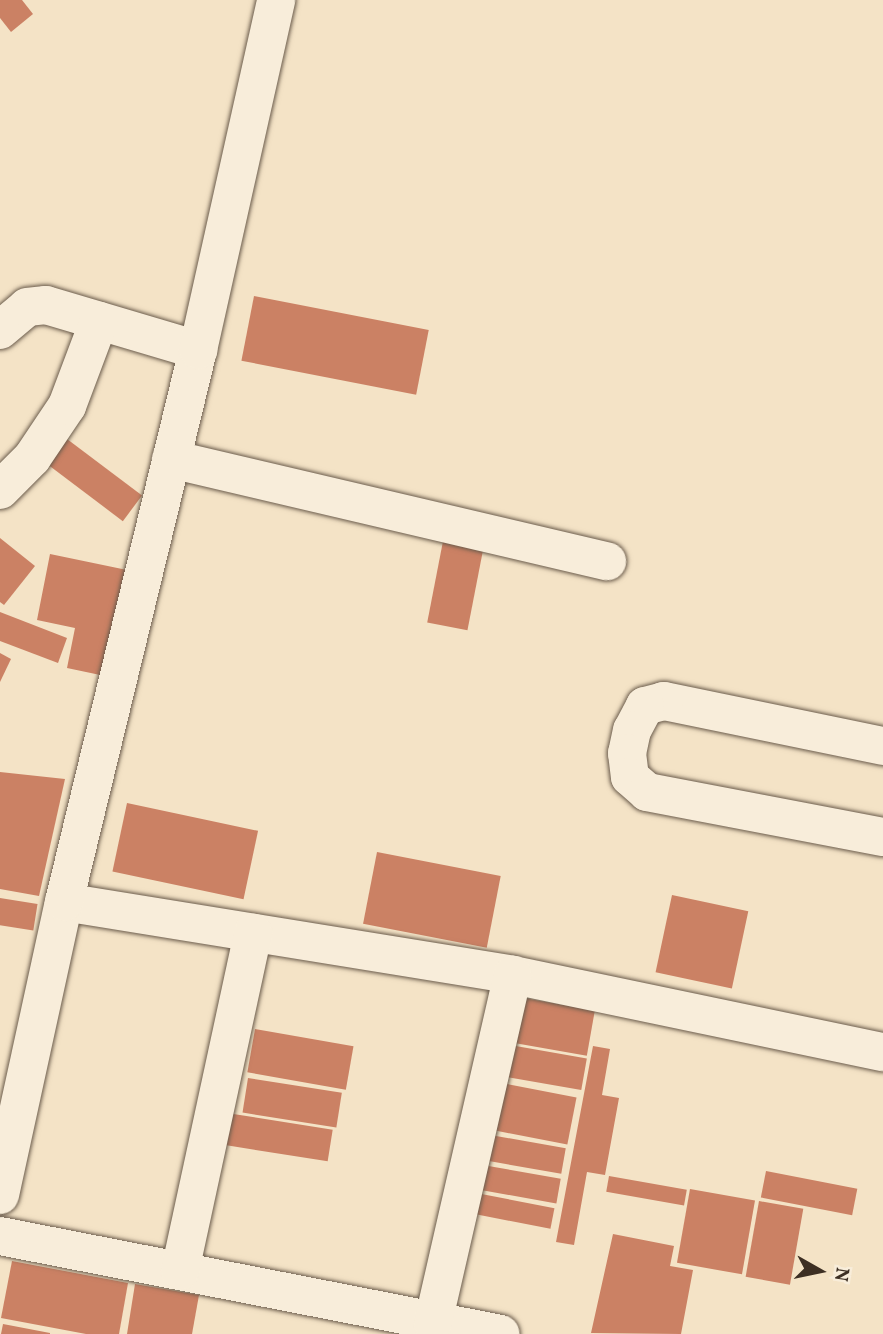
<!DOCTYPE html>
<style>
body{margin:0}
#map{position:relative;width:883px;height:1334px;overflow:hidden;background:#f4e3c6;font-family:Vollkorn,serif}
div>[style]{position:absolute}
.building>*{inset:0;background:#cb8164;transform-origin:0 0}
.roads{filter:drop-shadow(0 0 2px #6b5c4c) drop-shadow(0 0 2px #6b5c4c)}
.minor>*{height:38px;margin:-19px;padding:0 19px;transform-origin:19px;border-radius:19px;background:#f8edda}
span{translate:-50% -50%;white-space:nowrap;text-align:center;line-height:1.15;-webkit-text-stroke:6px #f8edda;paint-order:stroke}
.north{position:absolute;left:785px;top:1236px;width:70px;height:70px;-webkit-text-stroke:5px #f8edda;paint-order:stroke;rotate:99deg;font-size:19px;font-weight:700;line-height:28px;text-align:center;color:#3d2f23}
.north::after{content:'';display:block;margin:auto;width:24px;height:32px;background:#3d2f23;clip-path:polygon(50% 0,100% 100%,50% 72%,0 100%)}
</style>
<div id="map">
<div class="building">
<div style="clip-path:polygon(0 0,22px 0,33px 14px,11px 32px,0 18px)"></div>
<div style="left:254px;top:296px;width:178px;height:66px;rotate:11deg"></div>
<div style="left:67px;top:439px;width:94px;height:32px;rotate:37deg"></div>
<div style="left:444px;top:536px;width:41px;height:88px;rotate:11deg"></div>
<div style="clip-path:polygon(0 538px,35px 566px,4px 605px,0 602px)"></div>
<div style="clip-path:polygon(50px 554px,127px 570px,105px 676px,67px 668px,75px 628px,37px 620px)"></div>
<div style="clip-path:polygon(0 612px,67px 638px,58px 663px,0 641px)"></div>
<div style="clip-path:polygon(0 653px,11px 659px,0 682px)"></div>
<div style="clip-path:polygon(0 772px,65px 779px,39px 896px,0 889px)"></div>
<div style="left:127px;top:803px;width:134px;height:70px;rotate:12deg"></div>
<div style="left:377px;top:852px;width:126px;height:73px;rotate:11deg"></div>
<div style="left:672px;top:895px;width:78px;height:79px;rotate:12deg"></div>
<div style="left:0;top:898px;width:38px;height:27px;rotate:9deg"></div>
<div style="left:518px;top:997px;width:78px;height:46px;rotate:10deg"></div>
<div style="left:255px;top:1029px;width:100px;height:44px;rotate:10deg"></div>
<div style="left:510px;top:1045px;width:78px;height:32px;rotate:10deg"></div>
<div style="clip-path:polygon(593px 1046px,610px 1049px,602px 1095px,619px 1098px,605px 1175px,587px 1172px,574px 1245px,556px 1242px)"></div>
<div style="left:248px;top:1078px;width:95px;height:35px;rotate:9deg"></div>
<div style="left:497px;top:1082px;width:81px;height:48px;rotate:11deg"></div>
<div style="left:227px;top:1113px;width:107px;height:32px;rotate:9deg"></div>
<div style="left:485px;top:1134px;width:82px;height:26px;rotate:10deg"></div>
<div style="left:477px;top:1164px;width:85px;height:25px;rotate:10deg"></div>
<div style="left:766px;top:1171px;width:93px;height:27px;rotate:11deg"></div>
<div style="left:609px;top:1176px;width:79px;height:16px;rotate:10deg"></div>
<div style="left:690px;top:1189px;width:66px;height:75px;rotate:10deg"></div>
<div style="left:471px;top:1192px;width:85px;height:21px;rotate:11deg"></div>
<div style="left:759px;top:1201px;width:45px;height:77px;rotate:10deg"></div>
<div style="clip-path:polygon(613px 1234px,674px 1246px,670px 1266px,693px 1270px,681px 1334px,591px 1333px)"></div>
<div style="clip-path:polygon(12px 1261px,128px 1283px,119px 1334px,86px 1334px,1px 1318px)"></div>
<div style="clip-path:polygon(135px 1284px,199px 1295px,192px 1334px,127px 1334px)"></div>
<div style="clip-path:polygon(3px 1324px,50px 1333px,50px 1334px,1px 1334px)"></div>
</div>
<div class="roads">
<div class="minor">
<div style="left:0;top:330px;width:35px;rotate:-40deg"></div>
<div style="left:27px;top:307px;width:19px;rotate:-6deg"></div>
<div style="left:46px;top:305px;width:159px;rotate:16.5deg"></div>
<div style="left:171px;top:459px;width:448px;rotate:13.2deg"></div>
<div style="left:0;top:490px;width:45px;rotate:-45deg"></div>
<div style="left:32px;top:458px;width:63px;rotate:-56.1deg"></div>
<div style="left:67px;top:406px;width:91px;rotate:-69.4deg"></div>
<div style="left:883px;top:746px;width:224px;rotate:-168.4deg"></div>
<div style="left:664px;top:701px;width:20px;rotate:165deg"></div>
<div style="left:645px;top:706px;width:27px;rotate:118deg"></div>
<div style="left:632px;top:730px;width:24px;rotate:102deg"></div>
<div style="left:627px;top:753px;width:24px;rotate:83deg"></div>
<div style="left:630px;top:777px;width:23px;rotate:41deg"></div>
<div style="left:647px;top:792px;width:240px;rotate:10.8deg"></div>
<div style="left:64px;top:902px;width:455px;rotate:9.2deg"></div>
<div style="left:513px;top:975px;width:378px;rotate:11.8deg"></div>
<div style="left:0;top:1195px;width:300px;rotate:-77.7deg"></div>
<div style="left:64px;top:902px;width:568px;rotate:-76.36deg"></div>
<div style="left:198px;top:350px;width:359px;rotate:-77.4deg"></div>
<div style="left:0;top:1236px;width:510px;rotate:11.07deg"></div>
<div style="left:180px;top:1271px;width:346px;rotate:-77.8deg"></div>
<div style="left:433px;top:1323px;width:357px;rotate:-77.1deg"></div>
</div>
</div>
<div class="north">N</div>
</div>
